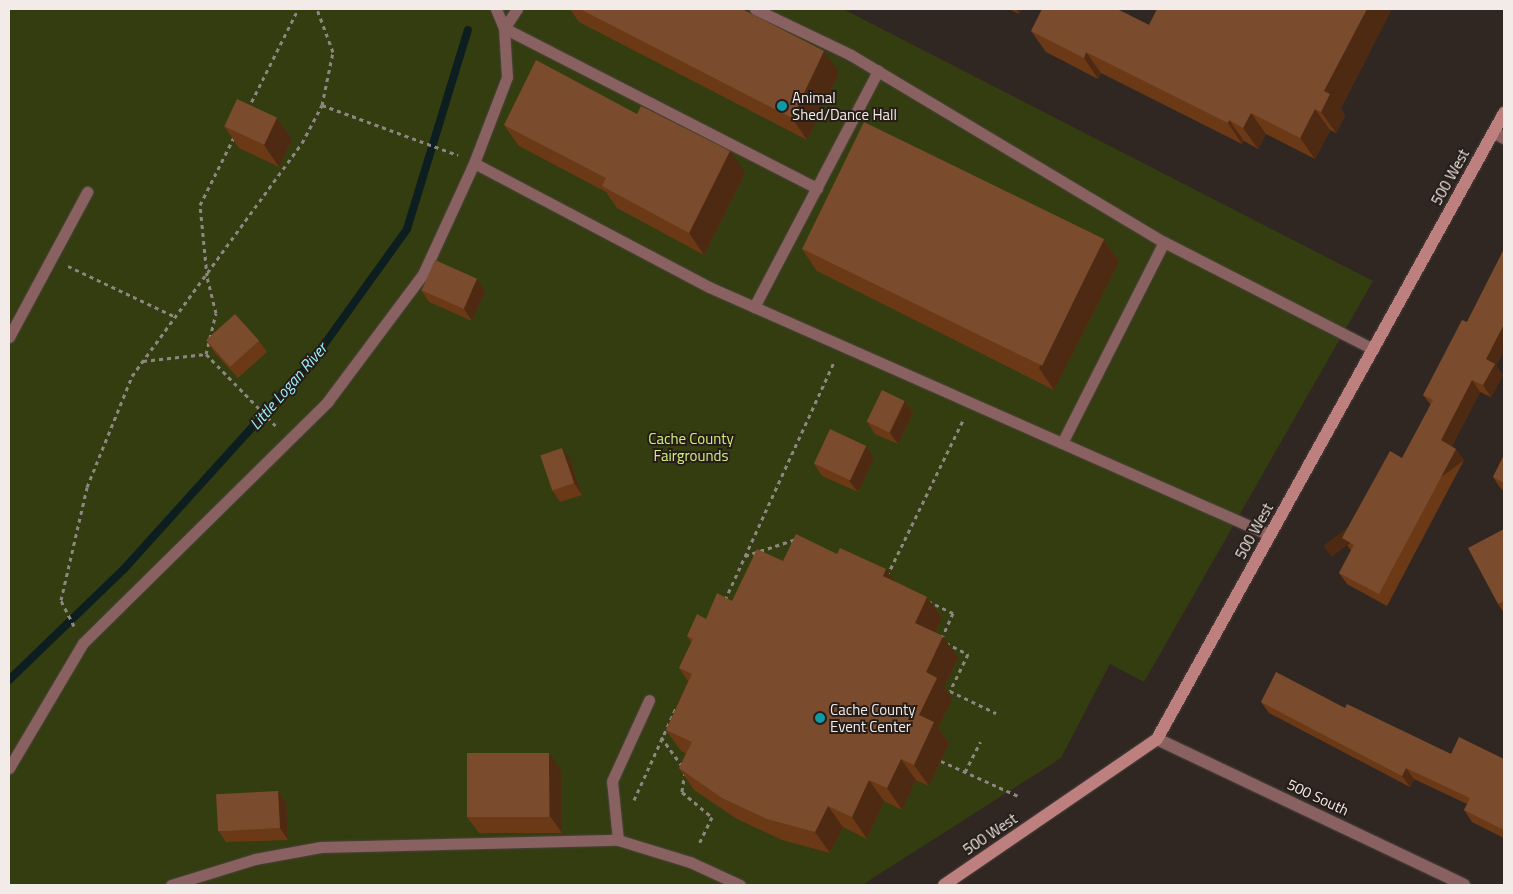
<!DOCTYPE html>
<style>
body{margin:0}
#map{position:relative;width:1513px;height:894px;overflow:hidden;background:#302722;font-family:"Titillium Web",sans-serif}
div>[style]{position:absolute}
.green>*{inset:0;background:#333d0f}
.stream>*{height:8px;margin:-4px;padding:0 4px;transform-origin:4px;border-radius:4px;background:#0d1e20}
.path>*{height:3px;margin-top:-1.5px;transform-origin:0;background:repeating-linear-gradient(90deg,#8e8682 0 4px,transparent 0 8px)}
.roads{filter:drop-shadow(0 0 1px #4b423e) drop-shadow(0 0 1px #4b423e)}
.lane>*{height:11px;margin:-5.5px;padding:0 5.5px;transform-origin:5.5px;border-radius:5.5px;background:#886160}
.street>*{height:12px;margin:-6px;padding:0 6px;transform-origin:6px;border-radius:6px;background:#886160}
.secondary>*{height:12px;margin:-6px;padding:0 6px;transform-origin:6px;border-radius:6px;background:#bd807f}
.wall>*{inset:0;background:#6c3917}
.shaded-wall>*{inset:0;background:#4e2a12;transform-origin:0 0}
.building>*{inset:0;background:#7a4c2d;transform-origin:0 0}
.dots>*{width:14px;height:14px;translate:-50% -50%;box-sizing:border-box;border:2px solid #261d18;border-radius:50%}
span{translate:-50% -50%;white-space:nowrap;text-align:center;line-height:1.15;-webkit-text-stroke:4px #261d18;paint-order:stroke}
.poi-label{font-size:15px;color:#f2ebe8}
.left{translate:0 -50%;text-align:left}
.street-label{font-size:15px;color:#f2ebe8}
.park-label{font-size:15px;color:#d2ee7d}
.water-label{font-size:16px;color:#9bf2fe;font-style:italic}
.frame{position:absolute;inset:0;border:10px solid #f2ebe8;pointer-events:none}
</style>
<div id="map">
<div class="green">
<div style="clip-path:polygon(9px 9px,843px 9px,1373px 281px,1144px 682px,1110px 664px,1061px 758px,862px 885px,9px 885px)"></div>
</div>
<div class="stream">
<div style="left:9px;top:680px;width:160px;rotate:-44deg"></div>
<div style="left:124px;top:569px;width:282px;rotate:-47.9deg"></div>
<div style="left:313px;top:360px;width:161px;rotate:-54.3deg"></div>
<div style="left:407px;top:229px;width:208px;rotate:-73deg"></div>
</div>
<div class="path">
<div style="left:322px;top:105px;width:145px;rotate:20.2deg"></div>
<div style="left:248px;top:109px;width:112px;rotate:-63.4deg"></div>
<div style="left:68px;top:266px;width:119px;rotate:25.3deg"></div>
<div style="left:206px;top:354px;width:42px;rotate:-76.3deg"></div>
<div style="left:216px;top:313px;width:38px;rotate:-104deg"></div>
<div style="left:207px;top:276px;width:71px;rotate:-95.6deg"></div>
<div style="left:200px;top:205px;width:76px;rotate:-63.4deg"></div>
<div style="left:143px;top:361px;width:63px;rotate:-6.3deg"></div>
<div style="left:206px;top:354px;width:100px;rotate:45.8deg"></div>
<div style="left:745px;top:556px;width:54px;rotate:-18.4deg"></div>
<div style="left:887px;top:576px;width:174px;rotate:-64deg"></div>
<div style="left:725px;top:600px;width:262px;rotate:-65.4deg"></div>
<div style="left:928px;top:601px;width:28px;rotate:26deg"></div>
<div style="left:953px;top:613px;width:27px;rotate:114deg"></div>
<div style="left:74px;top:626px;width:29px;rotate:-117deg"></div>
<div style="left:61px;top:600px;width:116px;rotate:-77deg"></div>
<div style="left:87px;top:487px;width:120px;rotate:-67.9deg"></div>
<div style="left:132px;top:376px;width:288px;rotate:-53.9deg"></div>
<div style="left:302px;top:143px;width:43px;rotate:-62.2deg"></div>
<div style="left:322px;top:105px;width:54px;rotate:-78.3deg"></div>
<div style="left:333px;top:52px;width:46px;rotate:-110.4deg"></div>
<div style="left:946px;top:643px;width:25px;rotate:27deg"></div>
<div style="left:968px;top:654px;width:41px;rotate:115.9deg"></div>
<div style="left:950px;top:691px;width:51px;rotate:25.6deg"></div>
<div style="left:661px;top:737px;width:37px;rotate:54deg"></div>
<div style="left:941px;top:761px;width:85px;rotate:24.4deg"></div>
<div style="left:685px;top:772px;width:20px;rotate:99deg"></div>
<div style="left:682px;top:792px;width:39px;rotate:40deg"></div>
<div style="left:712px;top:817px;width:32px;rotate:116deg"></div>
<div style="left:965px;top:772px;width:34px;rotate:-63deg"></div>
<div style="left:634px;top:800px;width:101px;rotate:-65.5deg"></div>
</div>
<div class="roads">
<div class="lane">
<div style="left:517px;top:9px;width:23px;rotate:124deg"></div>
<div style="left:504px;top:28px;width:352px;rotate:27.1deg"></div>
<div style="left:755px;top:9px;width:106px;rotate:25.6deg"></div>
<div style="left:851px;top:55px;width:365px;rotate:30.9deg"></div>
<div style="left:1164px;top:242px;width:235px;rotate:27.1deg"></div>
<div style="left:474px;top:163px;width:266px;rotate:27.8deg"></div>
<div style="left:709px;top:287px;width:613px;rotate:23.85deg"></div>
<div style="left:754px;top:307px;width:267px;rotate:-62.3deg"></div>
<div style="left:9px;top:337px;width:165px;rotate:-61.7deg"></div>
<div style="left:1062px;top:443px;width:225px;rotate:-63.1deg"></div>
<div style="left:9px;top:768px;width:145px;rotate:-59.4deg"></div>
<div style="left:83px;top:643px;width:344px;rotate:-44.6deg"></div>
<div style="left:328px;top:401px;width:159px;rotate:-53.2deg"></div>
<div style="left:423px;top:274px;width:122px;rotate:-65.3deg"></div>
<div style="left:474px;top:163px;width:92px;rotate:-69deg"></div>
<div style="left:507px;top:77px;width:49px;rotate:-93.5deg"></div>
<div style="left:504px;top:28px;width:21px;rotate:-113deg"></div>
<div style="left:618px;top:840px;width:59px;rotate:-95.8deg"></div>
<div style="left:612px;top:781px;width:89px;rotate:-65.4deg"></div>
<div style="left:171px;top:885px;width:88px;rotate:-17.2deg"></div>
<div style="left:255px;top:859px;width:67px;rotate:-10.3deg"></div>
<div style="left:321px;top:847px;width:297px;rotate:-1.4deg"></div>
<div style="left:618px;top:840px;width:75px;rotate:17deg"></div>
<div style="left:690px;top:862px;width:55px;rotate:24.7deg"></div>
</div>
<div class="street">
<div style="left:1494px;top:132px;width:12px;rotate:31deg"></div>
<div style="left:1157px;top:739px;width:340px;rotate:25.4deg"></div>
</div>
<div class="secondary">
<div style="left:944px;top:885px;width:258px;rotate:-34.4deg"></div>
<div style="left:1157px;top:739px;width:716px;rotate:-61deg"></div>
</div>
</div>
<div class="wall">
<div style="clip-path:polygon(570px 9px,742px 9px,839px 73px,807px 140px,579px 22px)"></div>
<div style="clip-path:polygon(1009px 9px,1022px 9px,1019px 14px)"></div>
<div style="clip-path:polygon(1121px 11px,1149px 25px,1341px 109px,1345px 115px,1336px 133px,1330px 130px,1315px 159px,1266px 134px,1258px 149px,1244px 141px,1242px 144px,1101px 73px,1098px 79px,1046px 52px,1031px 31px)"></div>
<div style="clip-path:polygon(277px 118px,292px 140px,279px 167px,239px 148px,224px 126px)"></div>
<div style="clip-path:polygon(504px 125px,745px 173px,704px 255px,617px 208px,606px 192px,519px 146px)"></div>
<div style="clip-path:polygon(1104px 240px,1119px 262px,1054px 390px,817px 271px,802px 249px)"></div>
<div style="clip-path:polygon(1504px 249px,1504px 351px,1496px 366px,1503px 375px,1491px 397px,1480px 392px,1452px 446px,1464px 460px,1387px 606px,1347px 584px,1339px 573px,1351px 550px,1350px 549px,1342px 538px,1402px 458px,1431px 405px,1423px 395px,1467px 322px)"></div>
<div style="clip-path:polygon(421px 290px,485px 291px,472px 321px,429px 302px)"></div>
<div style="clip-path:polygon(206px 340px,259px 341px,267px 352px,238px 378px,214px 352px)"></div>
<div style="clip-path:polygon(905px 401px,913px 413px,898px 444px,875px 434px,867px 422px)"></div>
<div style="clip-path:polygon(1504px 455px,1504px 491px,1501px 489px,1493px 477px)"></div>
<div style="clip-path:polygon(874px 458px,858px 492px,822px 476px,814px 464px)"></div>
<div style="clip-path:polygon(570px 459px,582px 495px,560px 502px,552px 490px)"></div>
<div style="clip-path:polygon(1504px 529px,1504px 613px,1498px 604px)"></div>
<div style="clip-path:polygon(783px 561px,895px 581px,927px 597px,942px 618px,935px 633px,958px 658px,944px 687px,952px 699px,938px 728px,949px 743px,929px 786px,916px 780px,902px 810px,884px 801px,867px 839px,843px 827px,830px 853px,782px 840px,737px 819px,694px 790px,679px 768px,686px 754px,681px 751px,666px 730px,688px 681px,679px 668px,691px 642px,687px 636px,706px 619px,732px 601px)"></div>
<div style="clip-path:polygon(1261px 702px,1345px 708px,1451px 754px,1504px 759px,1504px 838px,1472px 822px,1464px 810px,1467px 804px,1414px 779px,1410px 787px,1269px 713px)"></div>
<div style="clip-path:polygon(561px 770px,562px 833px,479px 833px,467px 817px)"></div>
<div style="clip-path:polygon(278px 791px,286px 803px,288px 840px,226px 842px,218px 830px)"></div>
</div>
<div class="shaded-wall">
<div style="clip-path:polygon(1016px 9px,1022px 9px,1019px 14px)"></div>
<div style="clip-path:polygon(1367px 9px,1392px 9px,1341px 109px,1345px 115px,1336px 133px,1321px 112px,1324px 91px)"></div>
<div style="clip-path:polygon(824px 51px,839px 73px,807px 140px,792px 118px)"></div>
<div style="clip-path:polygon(1086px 52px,1101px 73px,1098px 79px,1084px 58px)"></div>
<div style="clip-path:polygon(1315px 109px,1330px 130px,1315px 159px,1300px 138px)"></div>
<div style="clip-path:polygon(1251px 113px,1266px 134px,1258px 149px,1243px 128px)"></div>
<div style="clip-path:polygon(277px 118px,292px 140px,279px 167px,264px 145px)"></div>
<div style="clip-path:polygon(1229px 120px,1244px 141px,1242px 144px,1228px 123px)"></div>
<div style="clip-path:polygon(730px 151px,745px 173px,704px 255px,689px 233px)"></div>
<div style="clip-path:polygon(1104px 240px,1119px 262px,1054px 390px,1039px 368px)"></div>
<div style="clip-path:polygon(477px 279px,485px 291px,472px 321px,464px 309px)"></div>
<div style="clip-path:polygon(1504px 324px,1504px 351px,1496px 366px,1503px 375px,1491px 397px,1483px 385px,1486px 359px)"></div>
<div style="clip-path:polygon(1472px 380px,1480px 392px,1449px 452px,1441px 440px)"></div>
<div style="clip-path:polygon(905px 401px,913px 413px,898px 444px,890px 433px)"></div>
<div style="clip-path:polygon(866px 446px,874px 458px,858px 492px,849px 481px)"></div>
<div style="clip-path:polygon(562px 448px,570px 459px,582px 495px,574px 483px)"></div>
<div style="left:1456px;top:449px;width:14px;height:164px;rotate:54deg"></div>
<div style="clip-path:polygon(886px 569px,902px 591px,883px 576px)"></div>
<div style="clip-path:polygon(927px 597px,942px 618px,930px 644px,915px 623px)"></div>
<div style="clip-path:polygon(943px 636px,958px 658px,944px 687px,952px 699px,938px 728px,949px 743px,929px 786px,914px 765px,919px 715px,926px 672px)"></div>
<div style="clip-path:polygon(549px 753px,561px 770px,562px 833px,550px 816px)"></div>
<div style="clip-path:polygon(901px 759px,916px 780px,902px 810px,887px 788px)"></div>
<div style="clip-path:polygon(1406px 768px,1414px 779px,1410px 787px,1402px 776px)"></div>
<div style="clip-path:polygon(869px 780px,884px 801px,867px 839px,852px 817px)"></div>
<div style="clip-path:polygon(278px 791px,286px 803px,288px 840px,280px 828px)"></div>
<div style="clip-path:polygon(828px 806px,843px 827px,830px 853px,815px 832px)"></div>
</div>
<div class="building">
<div style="clip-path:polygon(580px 9px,742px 9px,824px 51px,792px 118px)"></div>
<div style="clip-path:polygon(1042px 9px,1117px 9px,1149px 25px,1157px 9px,1367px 9px,1324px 91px,1330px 94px,1321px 112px,1315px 109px,1300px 138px,1251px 113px,1243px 128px,1229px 120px,1228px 123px,1086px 52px,1084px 58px,1031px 31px)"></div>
<div style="clip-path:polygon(536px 60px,637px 114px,641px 106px,730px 151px,689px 233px,602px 186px,606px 178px,504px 125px)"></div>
<div style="left:237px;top:99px;width:44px;height:30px;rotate:25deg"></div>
<div style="left:864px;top:122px;width:267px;height:141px;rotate:26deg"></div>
<div style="clip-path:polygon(1504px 249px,1504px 324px,1486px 359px,1495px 364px,1483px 385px,1472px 380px,1441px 440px,1456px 449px,1379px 594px,1339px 573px,1354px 545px,1342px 538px,1390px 451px,1402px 458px,1433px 400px,1423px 395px,1462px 320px,1467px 322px)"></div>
<div style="left:435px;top:260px;width:46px;height:33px;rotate:24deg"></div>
<div style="left:235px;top:314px;width:36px;height:39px;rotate:48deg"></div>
<div style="left:882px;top:390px;width:25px;height:35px;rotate:26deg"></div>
<div style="left:830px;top:429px;width:40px;height:38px;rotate:25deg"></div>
<div style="left:562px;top:448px;width:37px;height:23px;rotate:71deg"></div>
<div style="clip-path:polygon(1504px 455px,1504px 483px,1493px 477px)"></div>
<div style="clip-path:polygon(1504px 529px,1504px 601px,1498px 604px,1468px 548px)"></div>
<div style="clip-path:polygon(796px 534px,837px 554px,840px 548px,886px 569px,883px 576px,927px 597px,915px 623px,943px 636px,926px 672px,937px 678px,919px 715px,934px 722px,914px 765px,901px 759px,887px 788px,869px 780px,852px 817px,828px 806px,815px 832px,767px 819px,722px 798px,679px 768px,692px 742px,666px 730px,692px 674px,679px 668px,693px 639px,687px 636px,697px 614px,706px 619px,717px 593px,732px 601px,757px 549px,783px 561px)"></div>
<div style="clip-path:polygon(1276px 672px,1345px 708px,1347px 704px,1451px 754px,1459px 737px,1504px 759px,1504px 830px,1464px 810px,1470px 798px,1406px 768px,1402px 776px,1261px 702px)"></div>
<div style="left:467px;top:753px;width:82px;height:64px"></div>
<div style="left:278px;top:791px;width:37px;height:62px;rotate:87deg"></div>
</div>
<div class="dots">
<div style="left:782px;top:106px;background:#0f9aa8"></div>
<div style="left:820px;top:718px;background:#0f9aa8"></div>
</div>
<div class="poi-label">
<span class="left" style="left:792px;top:106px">Animal<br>Shed/Dance Hall</span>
<span class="left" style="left:830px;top:718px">Cache County<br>Event Center</span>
</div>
<div class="street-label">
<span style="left:1450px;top:177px;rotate:-61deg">500 West</span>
<span style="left:1254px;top:531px;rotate:-61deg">500 West</span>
<span style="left:1318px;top:797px;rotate:25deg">500 South</span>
<span style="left:990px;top:834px;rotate:-34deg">500 West</span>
</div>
<div class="park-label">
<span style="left:691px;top:447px">Cache County<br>Fairgrounds</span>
</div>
<div class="water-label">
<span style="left:288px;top:386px;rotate:-49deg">Little Logan River</span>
</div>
<div class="frame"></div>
</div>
